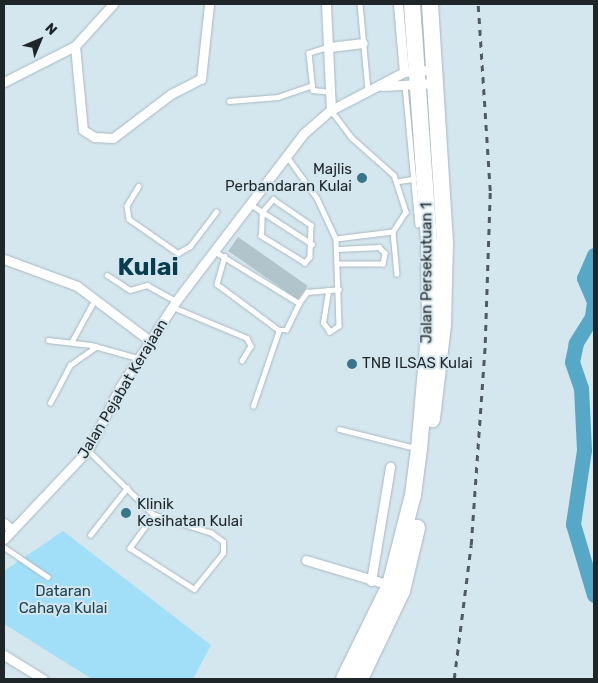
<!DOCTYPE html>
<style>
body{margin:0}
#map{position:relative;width:598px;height:683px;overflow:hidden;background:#d4e6ee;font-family:Rubik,sans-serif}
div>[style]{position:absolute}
.green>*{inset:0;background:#a1dff8}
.river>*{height:15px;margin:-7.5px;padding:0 7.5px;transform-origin:7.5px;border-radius:7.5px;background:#56a8c6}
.building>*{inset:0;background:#b2c4cb;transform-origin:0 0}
.roads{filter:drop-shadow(0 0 1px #a7b8bf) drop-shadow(0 0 1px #a7b8bf)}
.lane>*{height:4.5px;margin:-2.25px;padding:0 2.25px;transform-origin:2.25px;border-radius:2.25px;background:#fff}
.street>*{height:9px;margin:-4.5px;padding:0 4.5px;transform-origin:4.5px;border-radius:4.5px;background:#fff}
.highway>*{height:16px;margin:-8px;padding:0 8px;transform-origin:8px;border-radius:8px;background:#fff}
.rail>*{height:2.5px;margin-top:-1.25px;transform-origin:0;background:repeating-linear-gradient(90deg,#505a5f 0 6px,transparent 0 12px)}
.dots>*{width:14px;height:14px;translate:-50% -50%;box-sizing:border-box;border:2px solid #d4e6ee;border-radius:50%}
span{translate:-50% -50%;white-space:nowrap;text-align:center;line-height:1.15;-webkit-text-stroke:4px #d4e6ee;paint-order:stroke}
.poi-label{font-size:15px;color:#1f2629}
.right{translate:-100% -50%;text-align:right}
.left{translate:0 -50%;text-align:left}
.street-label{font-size:15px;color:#1f2629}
.park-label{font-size:15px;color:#1d4250}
.town-label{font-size:25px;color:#073e4f;font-weight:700}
.frame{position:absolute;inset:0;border:5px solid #1f2629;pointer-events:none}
.north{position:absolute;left:15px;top:15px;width:50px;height:50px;-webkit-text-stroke:4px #d4e6ee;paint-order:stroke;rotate:45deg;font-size:14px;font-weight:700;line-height:20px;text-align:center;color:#1f2629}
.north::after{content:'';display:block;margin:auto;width:18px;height:22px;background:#1f2629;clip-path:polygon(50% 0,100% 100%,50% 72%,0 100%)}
</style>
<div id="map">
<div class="green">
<div style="clip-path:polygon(63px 531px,211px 645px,193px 679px,92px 679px,4px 624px,4px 571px)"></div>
</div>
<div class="river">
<div style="left:594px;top:255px;width:25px;rotate:113deg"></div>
<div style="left:584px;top:278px;width:26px;rotate:67deg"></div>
<div style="left:594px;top:302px;width:15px;rotate:98deg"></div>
<div style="left:592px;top:317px;width:31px;rotate:122deg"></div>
<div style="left:576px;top:343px;width:19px;rotate:102deg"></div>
<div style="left:572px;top:362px;width:28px;rotate:71deg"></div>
<div style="left:581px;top:388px;width:62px;rotate:87.2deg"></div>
<div style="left:584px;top:450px;width:75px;rotate:98.5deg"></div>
<div style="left:573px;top:524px;width:74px;rotate:73.5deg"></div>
</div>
<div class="building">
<div style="left:238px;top:237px;width:85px;height:17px;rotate:35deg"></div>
</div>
<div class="roads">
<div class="lane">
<div style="left:360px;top:4px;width:86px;rotate:84.7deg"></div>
<div style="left:329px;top:47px;width:21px;rotate:163deg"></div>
<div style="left:309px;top:53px;width:37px;rotate:84deg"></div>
<div style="left:313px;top:90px;width:18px;rotate:6deg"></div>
<div style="left:405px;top:85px;width:140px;rotate:84.7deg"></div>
<div style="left:229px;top:101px;width:49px;rotate:-4.7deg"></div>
<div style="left:278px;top:97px;width:36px;rotate:-19deg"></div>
<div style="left:331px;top:110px;width:34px;rotate:53deg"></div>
<div style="left:351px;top:137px;width:57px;rotate:41.5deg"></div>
<div style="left:394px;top:175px;width:39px;rotate:72deg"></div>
<div style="left:406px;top:212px;width:24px;rotate:123deg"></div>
<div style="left:393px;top:232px;width:57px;rotate:173deg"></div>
<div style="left:286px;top:155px;width:53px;rotate:54.2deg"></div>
<div style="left:317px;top:198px;width:45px;rotate:65.1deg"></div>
<div style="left:336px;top:239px;width:87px;rotate:88deg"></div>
<div style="left:339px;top:326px;width:11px;rotate:146deg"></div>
<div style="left:330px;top:332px;width:11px;rotate:-128deg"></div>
<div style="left:323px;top:323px;width:33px;rotate:-81deg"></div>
<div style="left:399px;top:181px;width:15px;rotate:-8deg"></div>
<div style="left:139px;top:186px;width:23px;rotate:121deg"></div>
<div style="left:127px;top:206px;width:13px;rotate:81deg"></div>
<div style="left:129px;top:219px;width:60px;rotate:34.8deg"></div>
<div style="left:178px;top:253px;width:14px;rotate:-30deg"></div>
<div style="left:190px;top:246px;width:43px;rotate:-52.6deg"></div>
<div style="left:273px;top:199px;width:46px;rotate:34.4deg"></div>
<div style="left:311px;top:225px;width:32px;rotate:92deg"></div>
<div style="left:310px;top:257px;width:8px;rotate:130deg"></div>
<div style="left:305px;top:263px;width:52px;rotate:-148.5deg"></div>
<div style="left:261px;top:236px;width:24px;rotate:-88deg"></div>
<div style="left:262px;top:212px;width:17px;rotate:-50deg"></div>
<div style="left:250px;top:204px;width:74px;rotate:32.8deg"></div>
<div style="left:393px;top:232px;width:42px;rotate:84.6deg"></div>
<div style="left:338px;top:249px;width:41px;rotate:-2.8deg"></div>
<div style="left:379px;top:247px;width:8px;rotate:45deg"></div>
<div style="left:385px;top:253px;width:11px;rotate:100deg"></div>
<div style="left:383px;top:264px;width:45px;rotate:180deg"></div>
<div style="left:214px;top:251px;width:100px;rotate:31.5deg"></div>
<div style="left:299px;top:303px;width:14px;rotate:-54deg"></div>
<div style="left:307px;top:292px;width:32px;rotate:-5deg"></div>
<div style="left:225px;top:256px;width:29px;rotate:106deg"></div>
<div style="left:217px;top:284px;width:77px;rotate:36.6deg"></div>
<div style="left:279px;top:330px;width:7px"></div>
<div style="left:286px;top:330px;width:30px;rotate:-64deg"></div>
<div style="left:107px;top:275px;width:27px;rotate:33deg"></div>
<div style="left:130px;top:290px;width:18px;rotate:-16deg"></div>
<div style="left:147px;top:285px;width:33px;rotate:29deg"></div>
<div style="left:173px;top:307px;width:80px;rotate:22.7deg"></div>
<div style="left:247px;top:338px;width:9px;rotate:63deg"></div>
<div style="left:251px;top:346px;width:17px;rotate:121deg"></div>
<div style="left:48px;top:340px;width:43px;rotate:6.6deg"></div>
<div style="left:91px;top:345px;width:49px;rotate:15.5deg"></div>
<div style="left:72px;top:341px;width:48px;rotate:-61.3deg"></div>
<div style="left:50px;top:403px;width:43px;rotate:-62.2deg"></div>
<div style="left:70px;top:365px;width:32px;rotate:-35deg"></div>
<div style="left:253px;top:406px;width:80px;rotate:-71.1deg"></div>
<div style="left:339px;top:429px;width:78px;rotate:14deg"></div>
<div style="left:88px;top:450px;width:93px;rotate:44.6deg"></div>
<div style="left:154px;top:515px;width:41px;rotate:126deg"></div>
<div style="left:130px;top:548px;width:76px;rotate:32.6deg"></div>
<div style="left:194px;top:589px;width:46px;rotate:-51.1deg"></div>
<div style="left:223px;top:553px;width:11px;rotate:-90deg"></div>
<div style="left:223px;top:542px;width:15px;rotate:-143deg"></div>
<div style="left:211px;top:533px;width:60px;rotate:-162.5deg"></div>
<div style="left:90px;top:535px;width:60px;rotate:-51.8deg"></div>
<div style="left:4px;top:547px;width:53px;rotate:34.3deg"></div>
</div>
<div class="street">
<div style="left:326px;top:4px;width:106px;rotate:87.3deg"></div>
<div style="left:398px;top:4px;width:68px;rotate:85deg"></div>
<div style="left:75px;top:46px;width:84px;rotate:84.6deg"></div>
<div style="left:83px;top:130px;width:13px;rotate:32deg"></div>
<div style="left:94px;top:137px;width:19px;rotate:3deg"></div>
<div style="left:113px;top:138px;width:73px;rotate:-37.2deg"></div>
<div style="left:171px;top:94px;width:34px;rotate:-27deg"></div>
<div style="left:201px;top:79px;width:75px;rotate:-83.9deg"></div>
<div style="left:330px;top:47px;width:33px;rotate:-7deg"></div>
<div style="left:4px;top:82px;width:80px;rotate:-26.9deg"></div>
<div style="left:75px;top:46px;width:57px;rotate:-47.9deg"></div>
<div style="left:382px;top:86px;width:56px;rotate:-3.1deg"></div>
<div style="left:4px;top:259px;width:78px;rotate:20.3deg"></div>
<div style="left:77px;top:286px;width:91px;rotate:37deg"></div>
<div style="left:4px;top:523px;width:11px;rotate:41deg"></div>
<div style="left:4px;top:539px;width:122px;rotate:-46.7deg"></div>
<div style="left:88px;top:450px;width:71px;rotate:-63.1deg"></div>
<div style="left:120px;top:387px;width:103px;rotate:-56.9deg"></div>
<div style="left:176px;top:301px;width:210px;rotate:-52.7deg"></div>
<div style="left:303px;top:134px;width:37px;rotate:-41deg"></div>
<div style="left:331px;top:110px;width:82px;rotate:-27.5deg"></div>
<div style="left:404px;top:72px;width:33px;rotate:-5deg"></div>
<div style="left:306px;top:560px;width:88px;rotate:16.6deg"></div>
<div style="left:371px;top:581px;width:116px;rotate:-80.5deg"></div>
<div style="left:4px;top:655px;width:46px;rotate:31.6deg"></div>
</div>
<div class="highway">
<div style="left:430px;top:4px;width:239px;rotate:86.4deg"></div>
<div style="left:445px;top:243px;width:82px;rotate:91.4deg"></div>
<div style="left:443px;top:325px;width:95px;rotate:96.7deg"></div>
<div style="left:344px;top:679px;width:105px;rotate:-63.9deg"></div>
<div style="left:390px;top:585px;width:93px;rotate:-75.7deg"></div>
<div style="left:413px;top:495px;width:46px;rotate:-82.6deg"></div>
<div style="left:419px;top:449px;width:126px;rotate:-85deg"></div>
<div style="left:430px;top:323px;width:81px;rotate:-90.7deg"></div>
<div style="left:429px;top:242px;width:239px;rotate:-94.1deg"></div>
<div style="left:360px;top:679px;width:98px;rotate:-64.5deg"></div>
<div style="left:402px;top:591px;width:65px;rotate:-76.6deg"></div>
</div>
</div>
<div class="rail">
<div style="left:454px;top:679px;width:135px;rotate:-82.8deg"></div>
<div style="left:471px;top:545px;width:202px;rotate:-86deg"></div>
<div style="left:485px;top:343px;width:152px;rotate:-88.1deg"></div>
<div style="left:490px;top:191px;width:187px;rotate:-93.7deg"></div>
</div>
<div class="dots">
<div style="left:362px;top:178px;background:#38758b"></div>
<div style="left:352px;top:364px;background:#38758b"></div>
<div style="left:126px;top:513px;background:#38758b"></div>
</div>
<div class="poi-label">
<span class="right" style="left:352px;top:178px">Majlis<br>Perbandaran Kulai</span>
<span class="left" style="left:362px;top:364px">TNB ILSAS Kulai</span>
<span class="left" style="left:137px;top:513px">Klinik<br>Kesihatan Kulai</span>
</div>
<div class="street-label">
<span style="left:427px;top:273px;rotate:-90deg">Jalan Persekutuan 1</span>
<span style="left:123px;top:389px;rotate:-59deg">Jalan Pejabat Kerajaan</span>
</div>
<div class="park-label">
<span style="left:63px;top:600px">Dataran<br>Cahaya Kulai</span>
</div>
<div class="town-label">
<span style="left:148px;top:267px">Kulai</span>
</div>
<div class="frame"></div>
<div class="north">N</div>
</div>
